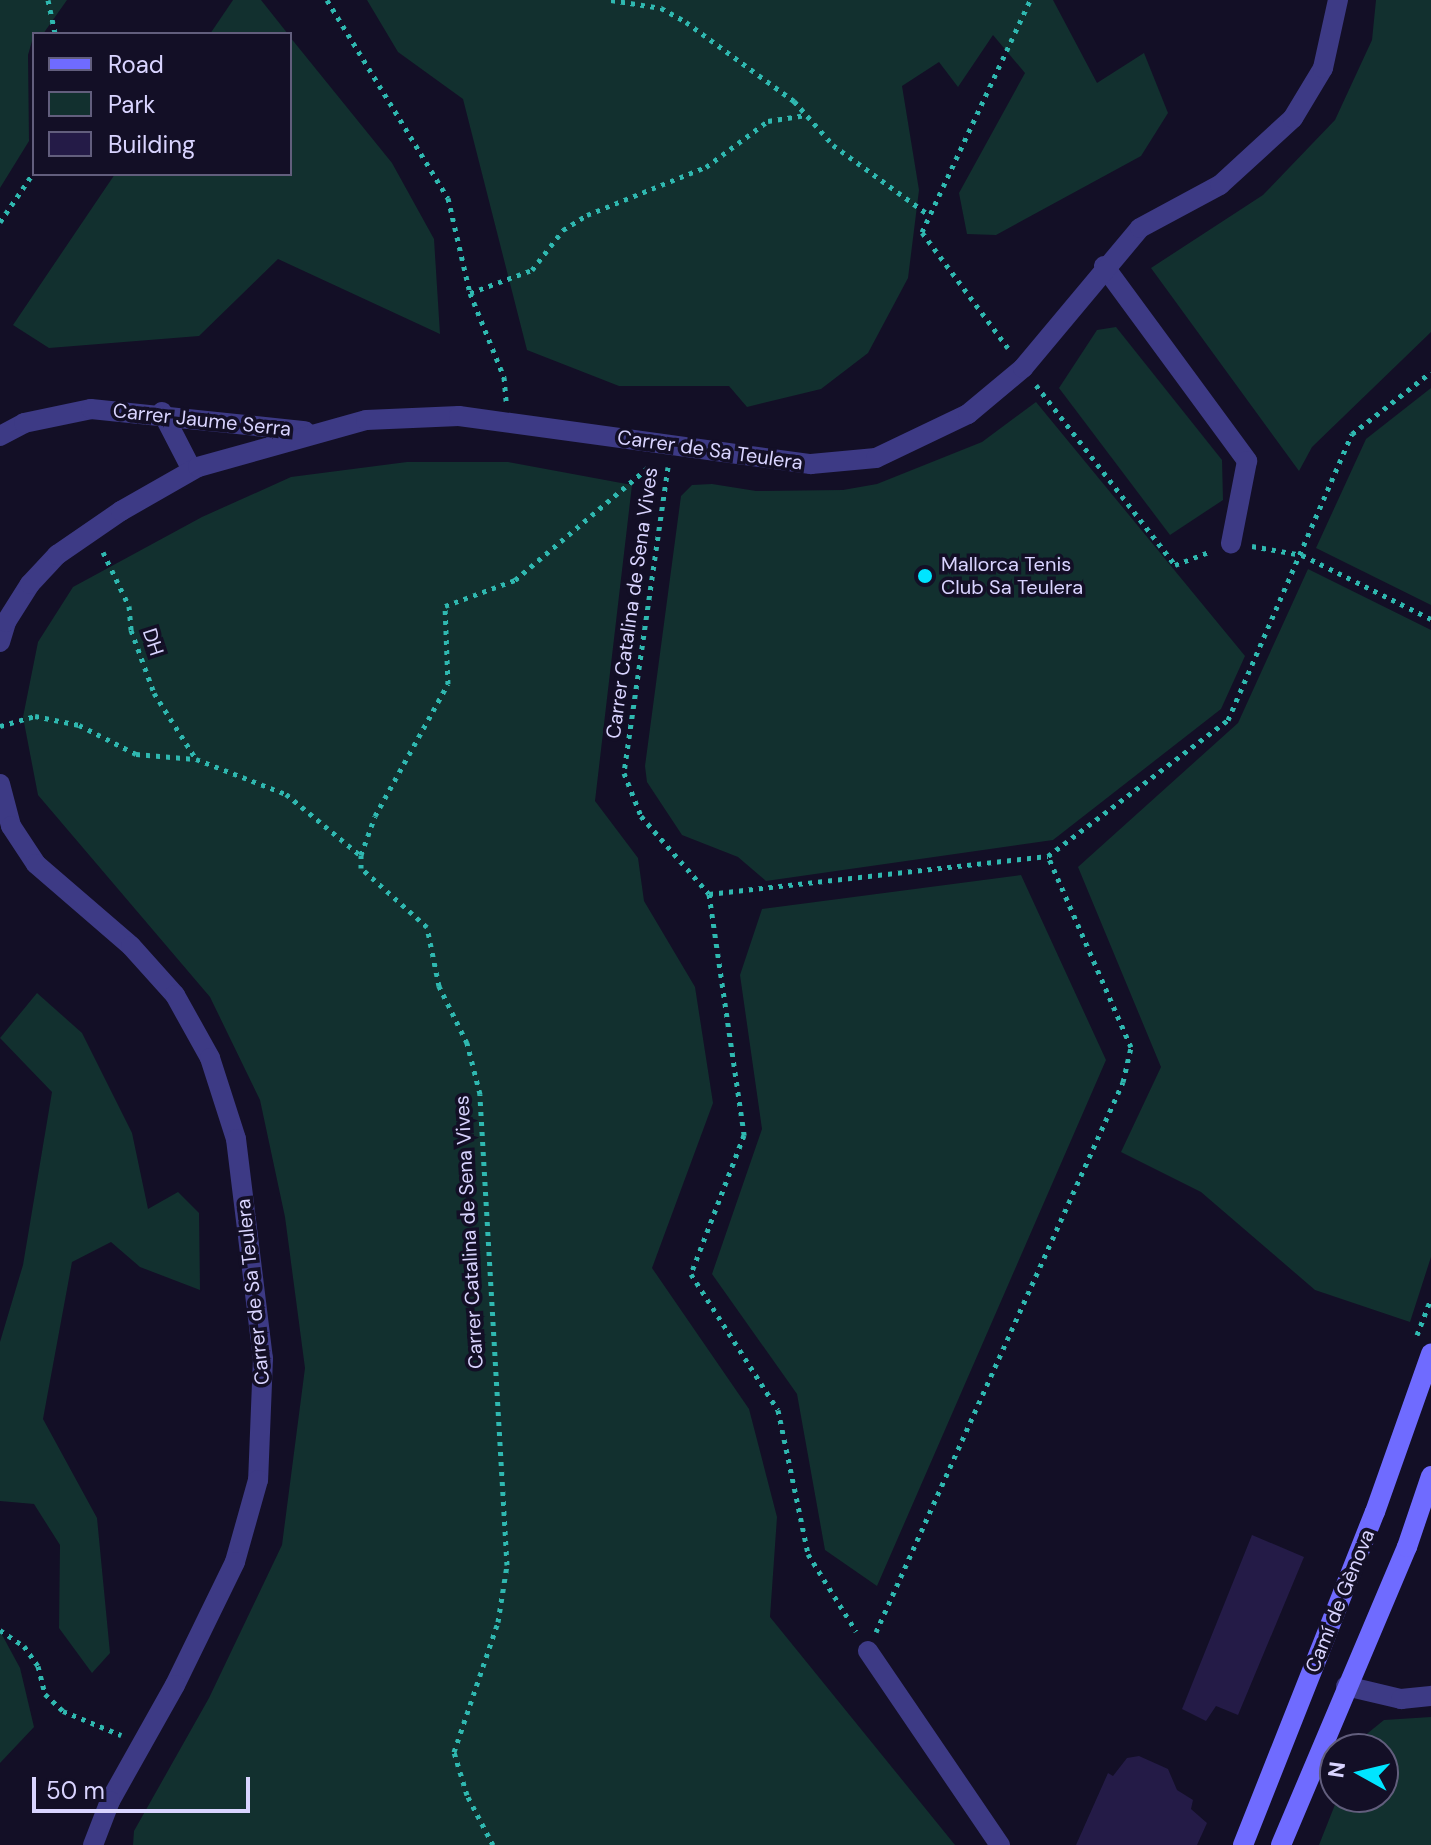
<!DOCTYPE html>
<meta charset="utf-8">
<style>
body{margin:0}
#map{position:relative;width:1431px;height:1845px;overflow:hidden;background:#130f26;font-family:"DM Sans",sans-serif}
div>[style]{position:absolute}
.green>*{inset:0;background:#12302f}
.building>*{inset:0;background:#241b47}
.path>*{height:5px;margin-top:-2.5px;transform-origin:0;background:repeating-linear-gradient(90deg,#2fb8b0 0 4px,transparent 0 10px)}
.street>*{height:20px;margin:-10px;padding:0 10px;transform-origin:10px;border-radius:10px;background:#3d3a85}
.secondary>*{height:20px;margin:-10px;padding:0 10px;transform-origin:10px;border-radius:10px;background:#6f6bff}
.dots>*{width:22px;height:22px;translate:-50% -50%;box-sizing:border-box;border:4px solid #130f26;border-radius:50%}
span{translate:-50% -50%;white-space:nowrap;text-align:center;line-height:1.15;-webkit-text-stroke:7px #130f26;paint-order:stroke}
.street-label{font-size:20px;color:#d9d4ff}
.poi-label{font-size:20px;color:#d9d4ff}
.left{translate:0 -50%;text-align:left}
.legend{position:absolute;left:32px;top:32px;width:260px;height:144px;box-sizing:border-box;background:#130f26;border:2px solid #625e7d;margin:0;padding:10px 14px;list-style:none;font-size:24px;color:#d9d4ff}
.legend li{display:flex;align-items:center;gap:16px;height:40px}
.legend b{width:40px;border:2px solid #625e7d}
.north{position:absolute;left:1319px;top:1733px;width:80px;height:80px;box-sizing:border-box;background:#130f26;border:2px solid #625e7d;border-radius:50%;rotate:278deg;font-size:22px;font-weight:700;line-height:32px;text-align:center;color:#d9d4ff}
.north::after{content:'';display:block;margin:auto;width:28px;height:36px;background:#00e5ff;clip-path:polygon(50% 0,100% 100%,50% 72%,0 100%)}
.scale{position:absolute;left:32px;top:1777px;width:218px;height:36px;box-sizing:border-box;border:4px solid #d9d4ff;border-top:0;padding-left:10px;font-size:24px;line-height:28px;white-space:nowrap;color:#d9d4ff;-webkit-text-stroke:6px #130f26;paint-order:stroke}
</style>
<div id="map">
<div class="green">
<div style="clip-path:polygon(0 0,67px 0,43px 34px,34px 34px,28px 55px,29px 141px,0 188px)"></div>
<div style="clip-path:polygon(233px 0,261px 0,288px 34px,210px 34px)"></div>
<div style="clip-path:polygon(367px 0,1053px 0,1097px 83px,1144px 53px,1168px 113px,1141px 156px,996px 235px,967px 234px,959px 193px,1025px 73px,993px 35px,958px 87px,939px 62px,902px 86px,919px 190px,908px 278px,868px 353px,821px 389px,747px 407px,729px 386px,619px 386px,527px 350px,463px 99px,398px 52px)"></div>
<div style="clip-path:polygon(1376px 0,1431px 0,1431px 332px,1312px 447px,1299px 471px,1151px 268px,1263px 195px,1335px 120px,1372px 40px)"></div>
<div style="clip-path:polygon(290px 37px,392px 163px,434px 239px,440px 334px,278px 259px,199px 336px,49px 348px,13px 325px,115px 174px,290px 174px)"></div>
<div style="clip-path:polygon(1116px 327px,1222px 460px,1223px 500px,1170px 535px,1059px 388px,1097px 330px)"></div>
<div style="clip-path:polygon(1431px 388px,1431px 605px,1316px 548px,1366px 439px)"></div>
<div style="clip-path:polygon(1036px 402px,1245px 656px,1221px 709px,1053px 840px,766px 881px,738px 857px,682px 835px,647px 782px,645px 766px,681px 496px,692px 485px,712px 484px,756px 491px,843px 490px,877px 484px,982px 442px)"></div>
<div style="clip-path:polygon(407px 462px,508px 462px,632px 485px,595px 801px,638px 858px,644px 901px,695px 987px,713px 1103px,652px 1268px,749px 1409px,777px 1517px,770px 1617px,955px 1845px,133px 1845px,134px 1831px,209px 1698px,282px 1545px,305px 1368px,285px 1217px,260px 1100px,210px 997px,38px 795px,23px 717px,38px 642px,73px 587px,202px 517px,291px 477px)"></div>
<div style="clip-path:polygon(1308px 569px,1431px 630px,1431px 1257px,1410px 1322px,1315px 1290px,1201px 1192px,1121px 1152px,1161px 1067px,1078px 867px,1238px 723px)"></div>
<div style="clip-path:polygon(1021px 875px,1106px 1060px,877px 1586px,825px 1550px,797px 1394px,712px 1274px,762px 1129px,740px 975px,762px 909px)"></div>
<div style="clip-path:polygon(37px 993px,82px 1033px,132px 1133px,148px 1209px,178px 1192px,199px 1213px,200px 1290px,140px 1267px,111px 1242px,72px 1262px,43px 1419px,97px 1518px,110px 1653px,92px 1673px,59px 1628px,60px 1545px,34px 1504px,0 1501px,0 1342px,23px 1265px,52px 1092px,0 1038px)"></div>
<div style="clip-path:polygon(0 1631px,20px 1668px,34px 1727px,0 1763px)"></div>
<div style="clip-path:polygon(1431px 1717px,1431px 1845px,1319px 1845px,1338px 1797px,1383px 1797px,1383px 1749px,1358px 1749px,1363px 1737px,1384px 1720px)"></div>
</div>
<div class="building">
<div style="clip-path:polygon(1252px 1535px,1304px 1557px,1238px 1715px,1216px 1706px,1206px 1721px,1182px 1709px)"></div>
<div style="clip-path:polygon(1139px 1756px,1168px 1769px,1177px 1790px,1193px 1800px,1191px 1809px,1207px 1823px,1197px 1845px,1076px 1845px,1108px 1773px,1113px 1776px,1127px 1758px)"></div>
</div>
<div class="path">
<div style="left:48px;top:0;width:35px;rotate:78deg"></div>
<div style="left:327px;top:0;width:232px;rotate:58.6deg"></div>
<div style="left:448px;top:198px;width:98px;rotate:77deg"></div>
<div style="left:470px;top:293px;width:91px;rotate:68deg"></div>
<div style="left:504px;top:377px;width:24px;rotate:85deg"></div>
<div style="left:611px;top:0;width:51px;rotate:9.1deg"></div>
<div style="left:661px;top:8px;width:29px;rotate:29deg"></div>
<div style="left:686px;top:22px;width:134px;rotate:36.2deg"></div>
<div style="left:794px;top:101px;width:59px;rotate:48.4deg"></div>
<div style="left:833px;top:145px;width:119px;rotate:36.1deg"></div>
<div style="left:0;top:222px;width:60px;rotate:-55.8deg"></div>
<div style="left:470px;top:293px;width:66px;rotate:-20.4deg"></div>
<div style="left:532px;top:270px;width:51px;rotate:-52.2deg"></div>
<div style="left:563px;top:230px;width:28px;rotate:-32deg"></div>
<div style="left:587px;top:215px;width:128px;rotate:-22deg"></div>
<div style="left:706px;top:167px;width:77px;rotate:-36.6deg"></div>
<div style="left:768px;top:121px;width:37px;rotate:-9deg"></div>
<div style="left:1008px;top:348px;width:144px;rotate:-126.6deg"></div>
<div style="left:922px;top:232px;width:256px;rotate:-65deg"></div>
<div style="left:1036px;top:385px;width:227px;rotate:52.3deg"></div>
<div style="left:1175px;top:565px;width:39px;rotate:-21deg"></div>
<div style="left:668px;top:467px;width:309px;rotate:98.2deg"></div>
<div style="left:624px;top:773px;width:46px;rotate:68.4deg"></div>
<div style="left:641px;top:816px;width:103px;rotate:48.9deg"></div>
<div style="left:1252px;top:546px;width:51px;rotate:10.2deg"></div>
<div style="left:1302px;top:555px;width:144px;rotate:26.4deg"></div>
<div style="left:103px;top:552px;width:60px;rotate:64.3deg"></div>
<div style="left:129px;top:606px;width:24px;rotate:85deg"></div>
<div style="left:131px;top:630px;width:67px;rotate:69.9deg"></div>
<div style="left:154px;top:693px;width:78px;rotate:57.5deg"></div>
<div style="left:196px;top:759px;width:97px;rotate:21.3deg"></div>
<div style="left:286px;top:794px;width:96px;rotate:39.5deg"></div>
<div style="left:0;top:726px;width:36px;rotate:-16deg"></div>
<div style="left:35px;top:716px;width:45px;rotate:11.6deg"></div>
<div style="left:79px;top:725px;width:64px;rotate:27deg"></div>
<div style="left:136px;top:754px;width:59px;rotate:4.8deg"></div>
<div style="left:709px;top:894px;width:341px;rotate:-6.4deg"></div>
<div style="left:1048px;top:856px;width:226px;rotate:-37.1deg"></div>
<div style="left:1228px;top:720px;width:312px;rotate:-66.6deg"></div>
<div style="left:1352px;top:434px;width:100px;rotate:-38.1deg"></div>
<div style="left:709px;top:894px;width:244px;rotate:81.7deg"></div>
<div style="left:744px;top:1135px;width:149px;rotate:110.9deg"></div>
<div style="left:691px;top:1274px;width:161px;rotate:57.4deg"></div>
<div style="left:778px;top:1410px;width:147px;rotate:78.2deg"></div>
<div style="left:808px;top:1554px;width:91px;rotate:58.1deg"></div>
<div style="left:1417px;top:1335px;width:39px;rotate:-69deg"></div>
<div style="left:0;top:1630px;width:29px;rotate:34deg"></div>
<div style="left:24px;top:1646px;width:24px;rotate:55deg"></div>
<div style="left:38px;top:1666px;width:29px;rotate:76deg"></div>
<div style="left:45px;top:1694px;width:25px;rotate:43deg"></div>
<div style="left:63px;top:1711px;width:63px;rotate:22.5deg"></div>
<div style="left:876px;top:1632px;width:603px;rotate:-65.82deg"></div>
<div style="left:1123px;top:1082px;width:36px;rotate:-77deg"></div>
<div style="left:1131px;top:1047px;width:208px;rotate:-113.5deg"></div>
<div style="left:493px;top:1845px;width:56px;rotate:-117.5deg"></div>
<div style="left:467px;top:1795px;width:45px;rotate:-106.8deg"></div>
<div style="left:454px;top:1752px;width:137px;rotate:-71.3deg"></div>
<div style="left:498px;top:1622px;width:58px;rotate:-81deg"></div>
<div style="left:507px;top:1565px;width:472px;rotate:-93.3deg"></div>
<div style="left:480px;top:1094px;width:53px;rotate:-104.3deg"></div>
<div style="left:467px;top:1043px;width:64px;rotate:-116.2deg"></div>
<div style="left:439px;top:986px;width:60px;rotate:-101.5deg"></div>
<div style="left:427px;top:927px;width:89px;rotate:-138.2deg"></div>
<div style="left:361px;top:868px;width:13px;rotate:-90deg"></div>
<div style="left:361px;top:855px;width:41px;rotate:-70.3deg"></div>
<div style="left:375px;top:816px;width:151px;rotate:-61.1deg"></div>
<div style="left:448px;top:684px;width:78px;rotate:-92.2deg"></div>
<div style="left:445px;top:606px;width:75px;rotate:-20.4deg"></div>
<div style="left:515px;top:580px;width:177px;rotate:-40.2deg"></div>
</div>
<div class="street">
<div style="left:1104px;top:266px;width:242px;rotate:53.7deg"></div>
<div style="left:1247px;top:461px;width:84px;rotate:101deg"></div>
<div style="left:162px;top:412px;width:65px;rotate:62.7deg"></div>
<div style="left:0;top:436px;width:27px;rotate:-28deg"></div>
<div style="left:24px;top:423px;width:68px;rotate:-11.8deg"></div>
<div style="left:91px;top:409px;width:215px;rotate:5.9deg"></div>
<div style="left:0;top:642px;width:21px;rotate:-73deg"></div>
<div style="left:6px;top:622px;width:45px;rotate:-57.7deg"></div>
<div style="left:30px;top:584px;width:40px;rotate:-47deg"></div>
<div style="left:57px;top:555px;width:78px;rotate:-34.5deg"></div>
<div style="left:121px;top:511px;width:89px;rotate:-29.7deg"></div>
<div style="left:198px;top:467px;width:174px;rotate:-15.6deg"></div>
<div style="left:366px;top:420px;width:93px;rotate:-2.5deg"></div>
<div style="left:459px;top:416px;width:355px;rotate:7.8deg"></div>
<div style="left:811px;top:464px;width:65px;rotate:-5.3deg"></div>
<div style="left:876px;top:458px;width:102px;rotate:-25.6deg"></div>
<div style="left:968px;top:414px;width:72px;rotate:-39.9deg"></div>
<div style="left:1023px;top:368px;width:182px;rotate:-50.1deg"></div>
<div style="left:1140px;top:228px;width:91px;rotate:-28.3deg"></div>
<div style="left:1220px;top:185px;width:99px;rotate:-42.5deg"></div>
<div style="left:1293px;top:118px;width:58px;rotate:-59deg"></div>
<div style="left:1323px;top:68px;width:70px;rotate:-77.6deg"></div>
<div style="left:0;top:784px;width:43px;rotate:75.3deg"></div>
<div style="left:11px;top:826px;width:45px;rotate:56.7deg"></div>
<div style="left:36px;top:864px;width:125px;rotate:40.8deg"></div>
<div style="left:131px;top:946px;width:66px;rotate:48.1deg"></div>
<div style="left:175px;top:995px;width:72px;rotate:60.9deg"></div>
<div style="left:210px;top:1058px;width:85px;rotate:72.2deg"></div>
<div style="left:236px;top:1139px;width:221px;rotate:83deg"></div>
<div style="left:263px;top:1358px;width:122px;rotate:92.3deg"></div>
<div style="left:258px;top:1480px;width:85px;rotate:105.7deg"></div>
<div style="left:235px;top:1562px;width:137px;rotate:116deg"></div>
<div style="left:175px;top:1685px;width:133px;rotate:119.3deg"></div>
<div style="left:110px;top:1801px;width:47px;rotate:111.1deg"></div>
<div style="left:868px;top:1651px;width:235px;rotate:55.8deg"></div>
<div style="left:1346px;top:1686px;width:57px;rotate:13.3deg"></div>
<div style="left:1401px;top:1699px;width:30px;rotate:-6deg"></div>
</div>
<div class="secondary">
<div style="left:1243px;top:1845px;width:358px;rotate:-68.4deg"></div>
<div style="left:1375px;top:1512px;width:168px;rotate:-70.5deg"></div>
<div style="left:1281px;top:1845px;width:324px;rotate:-67.1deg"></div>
<div style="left:1407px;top:1547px;width:75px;rotate:-71.3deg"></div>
</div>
<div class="dots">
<div style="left:925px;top:576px;background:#00e5ff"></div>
</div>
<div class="street-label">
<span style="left:202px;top:420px;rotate:6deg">Carrer Jaume Serra</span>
<span style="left:710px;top:450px;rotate:8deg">Carrer de Sa Teulera</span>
<span style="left:632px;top:603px;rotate:-82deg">Carrer Catalina de Sena Vives</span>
<span style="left:153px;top:642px;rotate:72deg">DH</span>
<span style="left:469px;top:1232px;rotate:-93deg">Carrer Catalina de Sena Vives</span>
<span style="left:253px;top:1292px;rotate:-96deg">Carrer de Sa Teulera</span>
<span style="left:1340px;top:1601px;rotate:-68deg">Camí de Gènova</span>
</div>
<div class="poi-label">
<span class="left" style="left:941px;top:576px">Mallorca Tenis<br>Club Sa Teulera</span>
</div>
<ul class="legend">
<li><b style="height:10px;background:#6f6bff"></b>Road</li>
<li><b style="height:22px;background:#12302f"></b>Park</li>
<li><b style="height:22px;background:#241b47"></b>Building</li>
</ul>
<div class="north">N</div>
<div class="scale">50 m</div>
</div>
